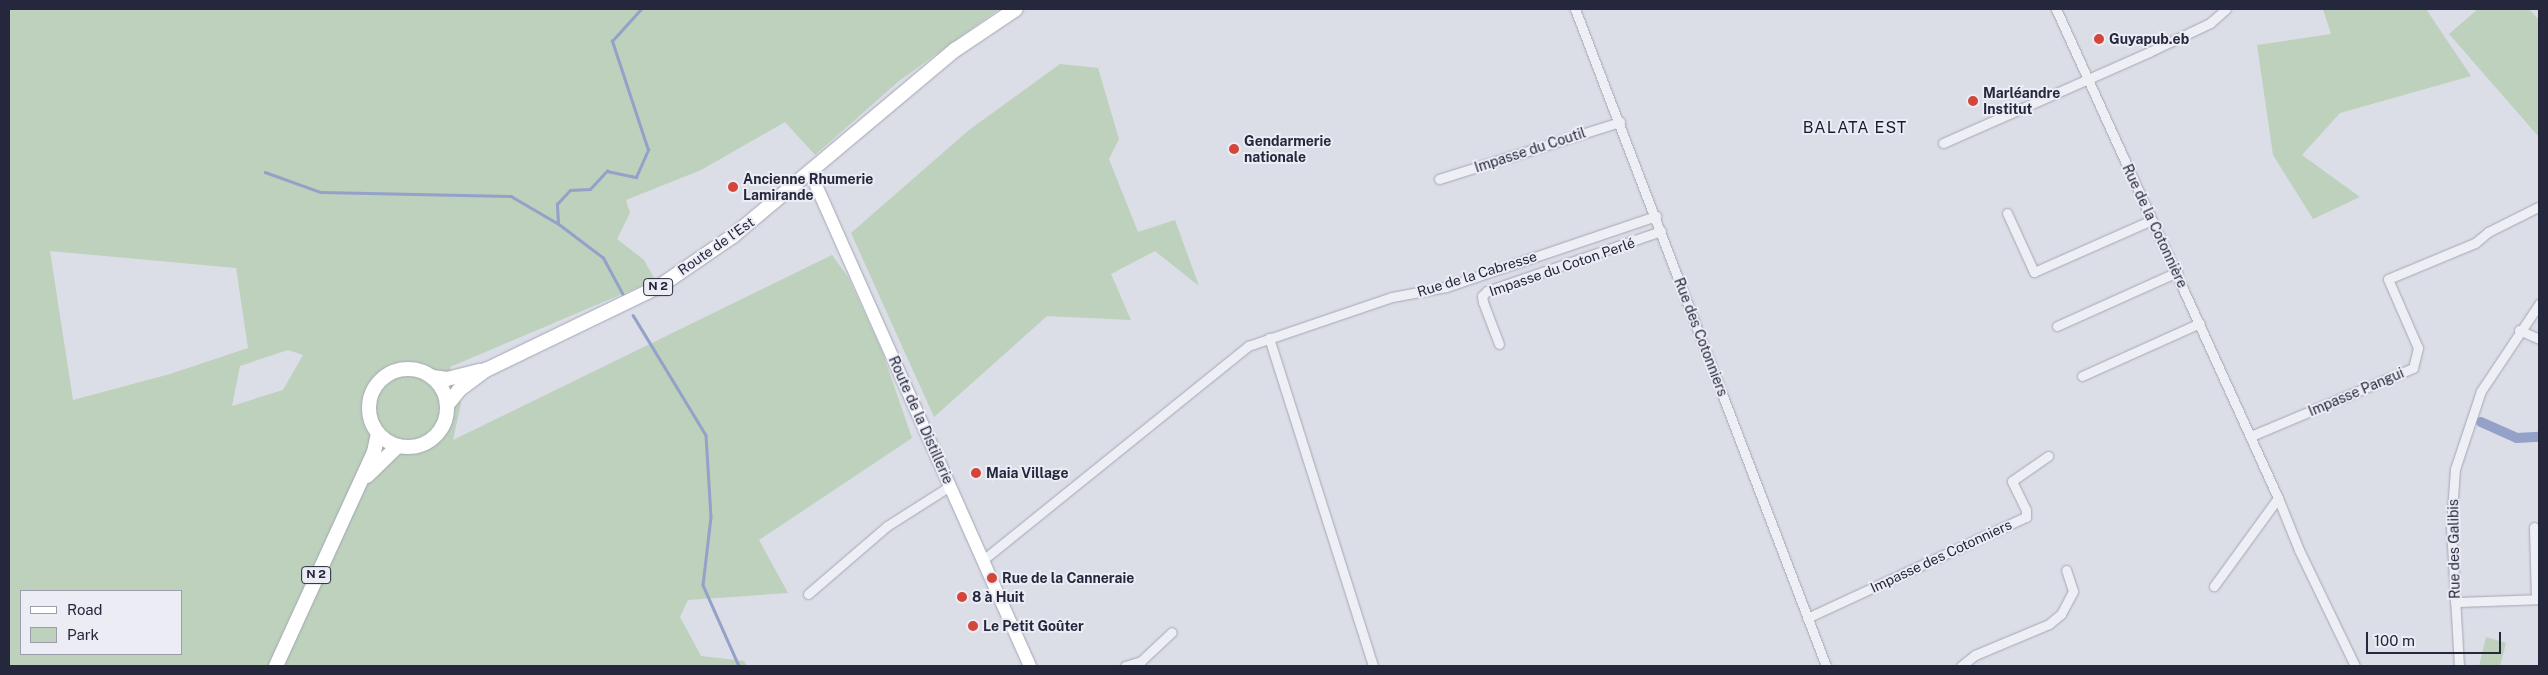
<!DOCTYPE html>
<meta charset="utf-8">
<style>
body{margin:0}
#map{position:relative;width:2548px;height:675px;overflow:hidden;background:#dbdde7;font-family:"Public Sans",sans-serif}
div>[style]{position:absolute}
.green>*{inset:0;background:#bdd1bc}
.stream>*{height:2.5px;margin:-1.25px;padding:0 1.25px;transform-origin:1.25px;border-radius:1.25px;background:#94a1c9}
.canal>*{height:10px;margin:-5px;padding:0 5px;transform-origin:5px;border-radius:5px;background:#94a1c9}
.roads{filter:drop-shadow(0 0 1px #a4a7b4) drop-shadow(0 0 1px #a4a7b4)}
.street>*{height:9px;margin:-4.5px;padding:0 4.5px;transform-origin:4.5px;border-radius:4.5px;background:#eeeff5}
.secondary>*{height:12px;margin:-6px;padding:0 6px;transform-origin:6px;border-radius:6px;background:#fff}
.primary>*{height:14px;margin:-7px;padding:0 7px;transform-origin:7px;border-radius:7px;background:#fff}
.primary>.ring{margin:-7px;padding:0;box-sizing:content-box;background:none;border:14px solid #fff;border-radius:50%}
.dots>*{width:14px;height:14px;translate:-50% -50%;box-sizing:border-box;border:2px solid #ebecf4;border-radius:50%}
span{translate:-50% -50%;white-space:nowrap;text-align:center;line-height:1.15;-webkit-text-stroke:4px #ebecf4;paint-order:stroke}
.shield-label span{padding:1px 4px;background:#ebecf4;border:1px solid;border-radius:4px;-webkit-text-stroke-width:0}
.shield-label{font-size:12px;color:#25283d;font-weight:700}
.poi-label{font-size:14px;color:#25283d;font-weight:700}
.left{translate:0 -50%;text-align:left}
.street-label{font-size:14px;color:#25283d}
.quarter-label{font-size:16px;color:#171a2e;letter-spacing:1px}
.frame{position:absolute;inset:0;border:10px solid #25283d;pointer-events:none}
.legend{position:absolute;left:20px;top:590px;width:162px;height:65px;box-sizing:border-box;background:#ebecf4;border:1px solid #9c9eab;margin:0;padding:6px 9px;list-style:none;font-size:15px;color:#25283d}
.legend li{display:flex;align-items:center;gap:10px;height:25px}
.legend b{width:25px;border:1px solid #9c9eab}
.scale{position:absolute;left:2366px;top:632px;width:135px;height:22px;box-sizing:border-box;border:2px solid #25283d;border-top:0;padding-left:6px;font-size:15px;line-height:18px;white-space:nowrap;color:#25283d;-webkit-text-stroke:4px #ebecf4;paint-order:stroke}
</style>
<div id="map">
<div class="green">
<div style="clip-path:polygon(evenodd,9px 9px,999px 9px,899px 81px,815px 155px,785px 122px,701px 170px,626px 200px,630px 213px,617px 239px,644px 260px,655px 280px,450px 367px,461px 404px,453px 440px,832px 255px,848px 277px,882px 351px,912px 438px,759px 540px,788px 593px,688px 600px,680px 617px,701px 656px,744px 661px,747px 666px,9px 666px,9px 9px,50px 251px,236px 268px,248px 348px,170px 374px,73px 400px,50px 251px,9px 9px,288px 350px,303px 355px,283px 390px,232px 406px,240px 366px,288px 350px,9px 9px,21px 591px,181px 591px,181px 654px,21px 654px,21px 591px)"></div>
<div style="clip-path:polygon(2323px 9px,2426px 9px,2471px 76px,2340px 113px,2302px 155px,2360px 197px,2313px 219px,2273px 155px,2257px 45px,2331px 34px)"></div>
<div style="clip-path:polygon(2478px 9px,2529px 9px,2539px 20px,2539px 137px,2449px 34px)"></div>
<div style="clip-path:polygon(1060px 64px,1098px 68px,1119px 139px,1109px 159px,1138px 232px,1175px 220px,1199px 286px,1155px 251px,1111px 274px,1131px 320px,1047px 316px,934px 417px,851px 233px,969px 130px)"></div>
<div style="clip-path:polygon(2486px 637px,2506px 643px,2500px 666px,2479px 666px)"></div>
</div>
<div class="stream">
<div style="left:265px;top:172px;width:59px;rotate:19.7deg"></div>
<div style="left:321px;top:192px;width:190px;rotate:1.2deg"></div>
<div style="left:511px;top:196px;width:53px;rotate:30.4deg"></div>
<div style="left:623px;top:295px;width:42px;rotate:-118.4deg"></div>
<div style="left:603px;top:258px;width:56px;rotate:-142.9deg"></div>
<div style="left:558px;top:224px;width:20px;rotate:-93deg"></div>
<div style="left:557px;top:204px;width:19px;rotate:-47deg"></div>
<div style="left:570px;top:190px;width:20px;rotate:-3deg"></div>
<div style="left:590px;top:189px;width:25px;rotate:-47deg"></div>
<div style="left:607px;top:171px;width:30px;rotate:12deg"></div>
<div style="left:636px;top:177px;width:30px;rotate:-66deg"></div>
<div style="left:648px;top:150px;width:115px;rotate:-108.3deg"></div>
<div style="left:612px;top:41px;width:43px;rotate:-47.8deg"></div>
<div style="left:633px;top:315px;width:140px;rotate:58.7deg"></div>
<div style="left:706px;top:435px;width:82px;rotate:86.5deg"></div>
<div style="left:711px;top:517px;width:68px;rotate:96.7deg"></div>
<div style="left:703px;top:585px;width:89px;rotate:66deg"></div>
</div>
<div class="canal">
<div style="left:2481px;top:422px;width:39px;rotate:24deg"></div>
<div style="left:2517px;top:438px;width:22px;rotate:-3deg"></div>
</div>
<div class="roads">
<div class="street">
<div style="left:1575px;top:9px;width:703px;rotate:69.09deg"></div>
<div style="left:2056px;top:9px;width:537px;rotate:65.58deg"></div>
<div style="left:2278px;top:498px;width:109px;rotate:126deg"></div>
<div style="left:1943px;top:143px;width:225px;rotate:-23.8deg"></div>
<div style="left:2149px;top:52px;width:68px;rotate:-25.4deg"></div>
<div style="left:2210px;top:23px;width:21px;rotate:-41deg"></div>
<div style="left:1439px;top:179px;width:190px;rotate:-17.5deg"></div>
<div style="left:2007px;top:213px;width:65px;rotate:65.4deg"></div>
<div style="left:2034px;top:272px;width:129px;rotate:-23.8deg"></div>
<div style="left:2057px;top:326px;width:132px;rotate:-24.2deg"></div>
<div style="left:2519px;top:330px;width:22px;rotate:24deg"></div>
<div style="left:1269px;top:338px;width:344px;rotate:72.4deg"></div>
<div style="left:1499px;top:344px;width:45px;rotate:-110.9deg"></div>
<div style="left:1483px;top:302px;width:6px;rotate:-99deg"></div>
<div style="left:1482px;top:296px;width:7px;rotate:-45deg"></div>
<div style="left:1487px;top:291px;width:184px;rotate:-19deg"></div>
<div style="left:2082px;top:376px;width:129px;rotate:-24.2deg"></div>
<div style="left:2251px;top:436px;width:176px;rotate:-22.8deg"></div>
<div style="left:2413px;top:368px;width:21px;rotate:-76deg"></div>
<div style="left:2418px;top:348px;width:75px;rotate:-113.5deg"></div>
<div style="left:2388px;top:279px;width:94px;rotate:-22.5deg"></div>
<div style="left:2475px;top:243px;width:17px;rotate:-40deg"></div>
<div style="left:2488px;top:232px;width:56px;rotate:-26.6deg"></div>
<div style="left:2278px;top:498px;width:56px;rotate:68deg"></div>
<div style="left:2299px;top:550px;width:129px;rotate:64.2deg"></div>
<div style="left:2534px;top:527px;width:72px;rotate:88.4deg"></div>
<div style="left:983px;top:560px;width:341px;rotate:-38.9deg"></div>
<div style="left:1248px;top:346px;width:152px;rotate:-18.8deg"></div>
<div style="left:1392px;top:297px;width:55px;rotate:-10.5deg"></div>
<div style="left:1446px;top:287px;width:222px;rotate:-18.7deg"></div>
<div style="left:808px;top:594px;width:104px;rotate:-40.7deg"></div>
<div style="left:887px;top:526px;width:75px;rotate:-32.4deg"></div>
<div style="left:2455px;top:602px;width:84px;rotate:-2deg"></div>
<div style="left:1807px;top:618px;width:241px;rotate:-24.8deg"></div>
<div style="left:2026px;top:517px;width:7px;rotate:-90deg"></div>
<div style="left:2026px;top:510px;width:32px;rotate:-116deg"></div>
<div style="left:2012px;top:481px;width:44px;rotate:-34.8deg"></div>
<div style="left:1125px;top:666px;width:17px;rotate:-17deg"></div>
<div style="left:1141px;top:661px;width:42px;rotate:-43.1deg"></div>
<div style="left:1961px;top:666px;width:18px;rotate:-38deg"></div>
<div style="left:1975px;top:655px;width:80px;rotate:-22.7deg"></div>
<div style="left:2049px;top:624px;width:16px;rotate:-40deg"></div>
<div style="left:2061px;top:614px;width:26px;rotate:-62deg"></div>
<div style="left:2073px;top:591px;width:22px;rotate:-108deg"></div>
<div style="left:2459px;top:666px;width:140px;rotate:-93.3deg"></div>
<div style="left:2451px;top:526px;width:57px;rotate:-86deg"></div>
<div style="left:2455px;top:469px;width:82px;rotate:-71.6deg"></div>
<div style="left:2481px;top:391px;width:105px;rotate:-56.3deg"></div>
</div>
<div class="secondary">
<div style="left:811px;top:174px;width:539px;rotate:66.01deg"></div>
</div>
<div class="primary">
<div class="ring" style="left:369px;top:369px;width:64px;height:64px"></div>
<div style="left:433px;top:377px;width:14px;rotate:8deg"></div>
<div style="left:447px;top:379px;width:34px;rotate:-14deg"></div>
<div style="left:447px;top:405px;width:19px;rotate:-51deg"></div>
<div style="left:459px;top:390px;width:34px;rotate:-37deg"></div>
<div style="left:486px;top:370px;width:193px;rotate:-25.8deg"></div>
<div style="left:660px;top:286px;width:88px;rotate:-34.4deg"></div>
<div style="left:733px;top:236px;width:290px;rotate:-40deg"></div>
<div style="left:955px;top:50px;width:73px;rotate:-33.9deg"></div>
<div style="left:367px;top:476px;width:43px;rotate:-44.1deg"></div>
<div style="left:276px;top:666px;width:235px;rotate:-65.4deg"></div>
<div style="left:374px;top:452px;width:19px;rotate:-78deg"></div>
</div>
</div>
<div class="dots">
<div style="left:2099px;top:39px;background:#d34639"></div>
<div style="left:1973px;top:101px;background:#d34639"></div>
<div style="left:1234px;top:149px;background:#d34639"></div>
<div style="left:733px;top:187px;background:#d34639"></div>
<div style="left:976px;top:473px;background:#d34639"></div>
<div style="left:992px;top:578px;background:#d34639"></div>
<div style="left:962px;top:597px;background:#d34639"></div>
<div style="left:973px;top:626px;background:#d34639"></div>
</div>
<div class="shield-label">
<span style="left:658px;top:287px">N 2</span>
<span style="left:316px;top:575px">N 2</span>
</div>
<div class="poi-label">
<span class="left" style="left:2109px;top:39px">Guyapub.eb</span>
<span class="left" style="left:1983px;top:101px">Marléandre<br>Institut</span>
<span class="left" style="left:1244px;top:149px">Gendarmerie<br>nationale</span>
<span class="left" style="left:743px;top:187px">Ancienne Rhumerie<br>Lamirande</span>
<span class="left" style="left:986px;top:473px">Maia Village</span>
<span class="left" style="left:1002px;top:578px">Rue de la Canneraie</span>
<span class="left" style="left:972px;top:597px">8 à Huit</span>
<span class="left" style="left:983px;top:626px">Le Petit Goûter</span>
</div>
<div class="street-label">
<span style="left:1530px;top:150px;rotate:-18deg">Impasse du Coutil</span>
<span style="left:2155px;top:226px;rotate:65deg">Rue de la Cotonnière</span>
<span style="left:716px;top:246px;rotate:-35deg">Route de l'Est</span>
<span style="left:1562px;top:267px;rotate:-19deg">Impasse du Coton Perlé</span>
<span style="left:1477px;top:274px;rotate:-17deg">Rue de la Cabresse</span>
<span style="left:1701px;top:337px;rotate:69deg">Rue des Cotonniers</span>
<span style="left:2356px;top:392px;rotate:-23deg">Impasse Pangui</span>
<span style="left:921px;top:420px;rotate:66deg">Route de la Distillerie</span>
<span style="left:2454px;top:549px;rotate:-91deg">Rue des Galibis</span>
<span style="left:1941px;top:556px;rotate:-25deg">Impasse des Cotonniers</span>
</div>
<div class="quarter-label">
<span style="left:1855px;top:128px">BALATA EST</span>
</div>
<div class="frame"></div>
<ul class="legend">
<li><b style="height:6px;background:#fff"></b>Road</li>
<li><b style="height:14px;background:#bdd1bc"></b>Park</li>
</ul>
<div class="scale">100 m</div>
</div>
